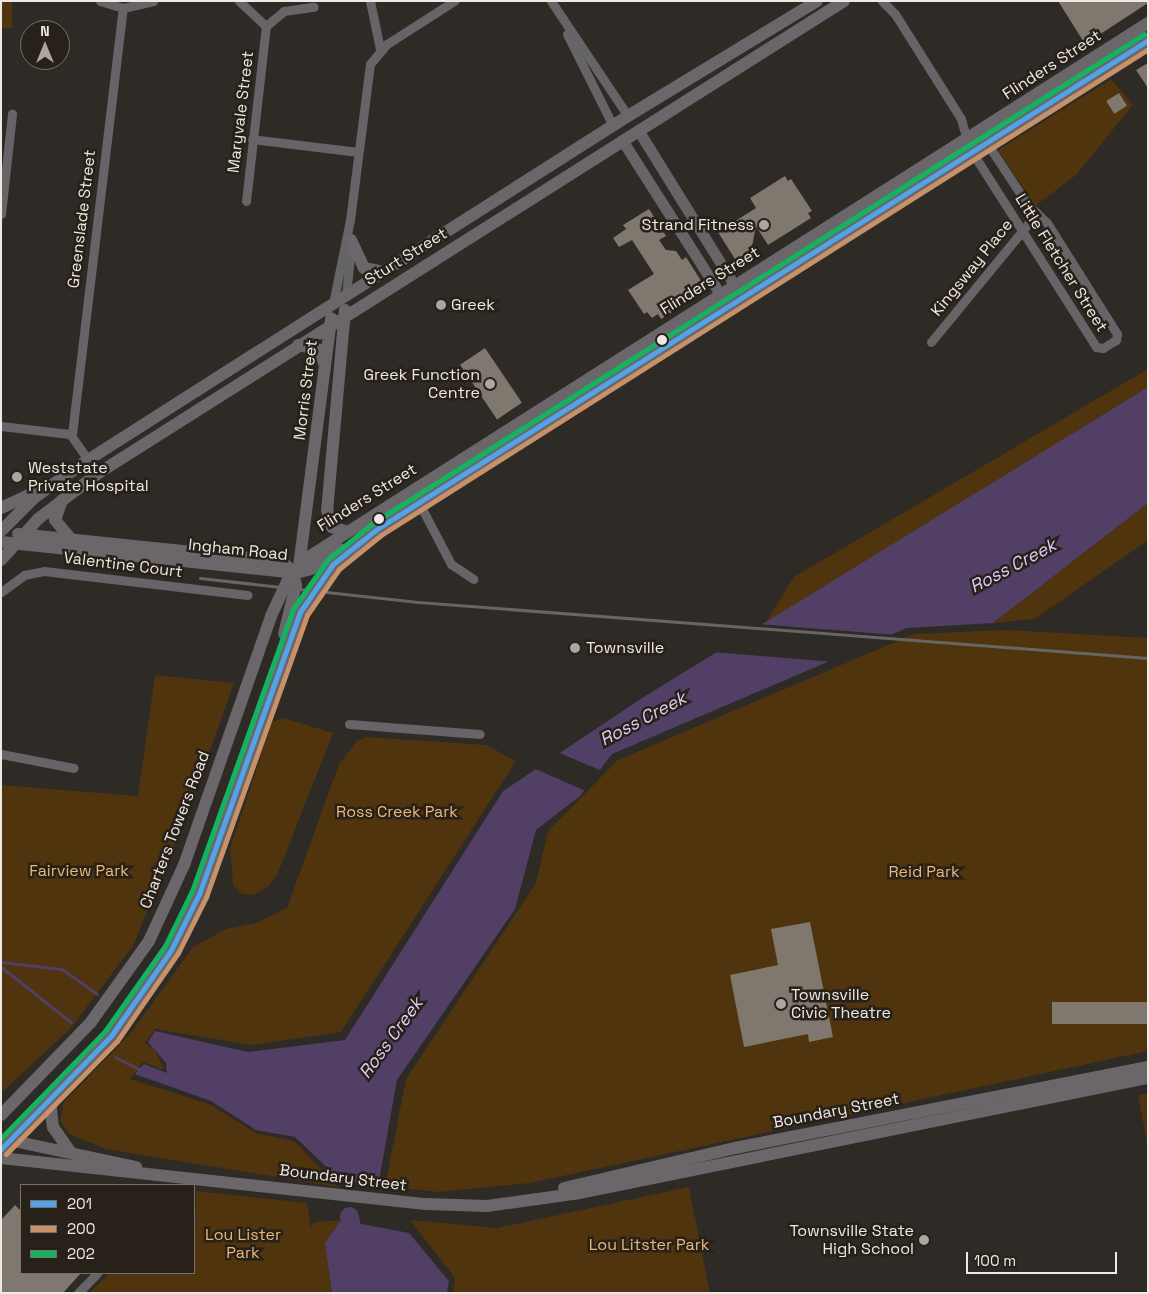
<!DOCTYPE html>
<style>
body{margin:0}
#map{position:relative;width:1149px;height:1294px;overflow:hidden;background:#2e2a26;font-family:"Space Grotesk",sans-serif}
div>[style]{position:absolute}
.green>*{inset:0;background:#4f340d;transform-origin:0 0}
.water>*{inset:0;background:#513f66}
.pier>*{inset:0;background:#2e2a26}
.stream>*{height:3px;margin:-1.5px;padding:0 1.5px;transform-origin:1.5px;border-radius:1.5px;background:#513f66}
.river>*{height:19px;margin:-9.5px;padding:0 9.5px;transform-origin:9.5px;border-radius:9.5px;background:#513f66}
.building>*{inset:0;background:#80786e;transform-origin:0 0}
.minor>*{height:9px;margin:-4.5px;padding:0 4.5px;transform-origin:4.5px;border-radius:4.5px;background:#676467}
.tertiary>*{height:11px;margin:-5.5px;padding:0 5.5px;transform-origin:5.5px;border-radius:5.5px;background:#676467}
.secondary>*{height:12px;margin:-6px;padding:0 6px;transform-origin:6px;border-radius:6px;background:#6a666a}
.primary>*{height:14px;margin:-7px;padding:0 7px;transform-origin:7px;border-radius:7px;background:#696567}
.rail>*{height:3px;margin:-1.5px;padding:0 1.5px;transform-origin:1.5px;border-radius:1.5px;background:#676565}
.bus-1>*{height:5px;margin:-2.5px;padding:0 2.5px;transform-origin:2.5px;border-radius:2.5px;background:#53a3e8}
.bus-2>*{height:5px;margin:-2.5px;padding:0 2.5px;transform-origin:2.5px;border-radius:2.5px;background:#c7916a}
.bus-3>*{height:5px;margin:-2.5px;padding:0 2.5px;transform-origin:2.5px;border-radius:2.5px;background:#13b361}
.dots>*{width:14px;height:14px;translate:-50% -50%;box-sizing:border-box;border:2px solid #272119;border-radius:50%}
span{translate:-50% -50%;white-space:nowrap;text-align:center;line-height:1.15;-webkit-text-stroke:5px #272119;paint-order:stroke}
.street-label{font-size:16px;color:#eee9e4}
.poi-label{font-size:16px;color:#eee9e4}
.right{translate:-100% -50%;text-align:right}
.left{translate:0 -50%;text-align:left}
.park-label{font-size:16px;color:#edb876}
.water-label{font-size:18px;color:#deccf8;font-style:italic}
.frame{position:absolute;inset:0;border:2px solid #eee9e4;pointer-events:none}
.legend{position:absolute;left:20px;top:1184px;width:175px;height:90px;box-sizing:border-box;background:#272119;border:1px solid #77716a;margin:0;padding:6px 9px;list-style:none;font-size:15px;color:#eee9e4}
.legend li{display:flex;align-items:center;gap:10px;height:25px}
.legend b{width:25px;border:1px solid #77716a}
.north{position:absolute;left:20px;top:20px;width:50px;height:50px;box-sizing:border-box;background:#272119;border:1px solid #77716a;border-radius:50%;rotate:0deg;font-size:14px;font-weight:700;line-height:20px;text-align:center;color:#eee9e4}
.north::after{content:'';display:block;margin:auto;width:18px;height:22px;background:#aba6a2;clip-path:polygon(50% 0,100% 100%,50% 72%,0 100%)}
.scale{position:absolute;left:966px;top:1252px;width:151px;height:22px;box-sizing:border-box;border:2px solid #eee9e4;border-top:0;padding-left:6px;font-size:15px;line-height:18px;white-space:nowrap;color:#eee9e4;-webkit-text-stroke:4px #272119;paint-order:stroke}
</style>
<div id="map">
<div class="green">
<div style="left:1px;top:1px;width:11px;height:27px"></div>
<div style="clip-path:polygon(1111px 79px,1133px 105px,1076px 175px,1035px 206px,998px 150px)"></div>
<div style="clip-path:polygon(1148px 369px,1148px 387px,766px 622px,794px 577px)"></div>
<div style="clip-path:polygon(1148px 503px,1148px 540px,1035px 619px,993px 623px)"></div>
<div style="clip-path:polygon(1006px 630px,1148px 638px,1148px 1051px,530px 1183px,438px 1192px,385px 1186px,406px 1079px,536px 883px,548px 831px,618px 760px,914px 634px)"></div>
<div style="clip-path:polygon(155px 675px,234px 683px,192px 801px,133px 946px,70px 1029px,1px 1093px,1px 785px,138px 796px)"></div>
<div style="clip-path:polygon(283px 718px,333px 733px,278px 873px,269px 886px,254px 895px,242px 894px,233px 885px,230px 849px,272px 722px)"></div>
<div style="clip-path:polygon(366px 737px,486px 745px,516px 761px,341px 1032px,252px 1045px,155px 1029px,145px 1043px,155px 1050px,164px 1070px,143px 1062px,130px 1079px,209px 1104px,256px 1133px,294px 1141px,338px 1187px,106px 1149px,69px 1134px,60px 1121px,64px 1102px,130px 1034px,193px 947px,226px 929px,256px 923px,287px 908px,339px 764px,357px 741px)"></div>
<div style="clip-path:polygon(1148px 1093px,1148px 1148px,1138px 1095px)"></div>
<div style="clip-path:polygon(689px 1187px,710px 1293px,453px 1293px,455px 1278px,410px 1220px,497px 1228px)"></div>
<div style="clip-path:polygon(196px 1191px,307px 1203px,311px 1227px,314px 1222px,341px 1220px,325px 1243px,332px 1293px,89px 1293px,110px 1273px,194px 1273px)"></div>
</div>
<div class="water">
<div style="clip-path:polygon(1148px 387px,1148px 503px,993px 623px,907px 628px,612px 754px,580px 796px,536px 830px,515px 909px,397px 1080px,378px 1186px,339px 1179px,295px 1137px,256px 1130px,211px 1101px,135px 1074px,144px 1064px,167px 1073px,166px 1063px,148px 1042px,155px 1031px,248px 1052px,345px 1040px,503px 791px,642px 698px)"></div>
<div style="clip-path:polygon(341px 1220px,409px 1233px,449px 1281px,447px 1293px,332px 1293px,325px 1243px)"></div>
</div>
<div class="pier">
<div style="clip-path:polygon(758px 624px,896px 635px,834px 662px,712px 652px)"></div>
<div style="clip-path:polygon(557px 752px,602px 771px,586px 791px,533px 768px)"></div>
</div>
<div class="stream">
<div style="left:1px;top:962px;width:61px;rotate:6.5deg"></div>
<div style="left:62px;top:969px;width:43px;rotate:35.5deg"></div>
<div style="left:1px;top:967px;width:89px;rotate:38.2deg"></div>
<div style="left:115px;top:1057px;width:29px;rotate:27deg"></div>
</div>
<div class="river">
<div style="left:349px;top:1216px;width:78px;rotate:80.4deg"></div>
</div>
<div class="building">
<div style="clip-path:polygon(1058px 1px,1148px 1px,1148px 3px,1085px 44px)"></div>
<div style="clip-path:polygon(1148px 63px,1148px 88px,1136px 70px)"></div>
<div style="left:1119px;top:93px;width:15px;height:15px;rotate:58deg"></div>
<div style="clip-path:polygon(785px 176px,788px 181px,791px 179px,812px 211px,808px 213px,811px 218px,768px 245px,756px 226px,750px 257px,738px 264px,718px 232px,756px 208px,750px 198px)"></div>
<div style="clip-path:polygon(649px 209px,666px 236px,659px 240px,666px 250px,676px 251px,682px 260px,686px 257px,703px 284px,703px 293px,661px 319px,658px 314px,652px 318px,647px 312px,644px 314px,628px 290px,654px 274px,632px 240px,619px 247px,613px 238px,626px 229px,623px 225px)"></div>
<div style="left:485px;top:348px;width:66px;height:30px;rotate:56deg"></div>
<div style="clip-path:polygon(810px 922px,833px 1037px,809px 1042px,808px 1034px,744px 1047px,730px 975px,778px 965px,771px 929px)"></div>
<div style="left:1148px;top:1002px;width:22px;height:96px;rotate:90deg"></div>
<div style="clip-path:polygon(15px 1205px,21px 1211px,21px 1273px,81px 1273px,63px 1293px,1px 1293px,1px 1220px)"></div>
</div>
<div class="minor">
<div style="left:100px;top:1px;width:24px;rotate:17deg"></div>
<div style="left:123px;top:8px;width:31px;rotate:-13deg"></div>
<div style="left:239px;top:1px;width:37px;rotate:43deg"></div>
<div style="left:370px;top:1px;width:49px;rotate:78.2deg"></div>
<div style="left:551px;top:1px;width:138px;rotate:56.2deg"></div>
<div style="left:882px;top:1px;width:18px;rotate:45deg"></div>
<div style="left:895px;top:14px;width:124px;rotate:57.8deg"></div>
<div style="left:961px;top:119px;width:22px;rotate:74deg"></div>
<div style="left:266px;top:26px;width:23px;rotate:-40deg"></div>
<div style="left:284px;top:11px;width:30px;rotate:-8deg"></div>
<div style="left:567px;top:34px;width:103px;rotate:63.4deg"></div>
<div style="left:252px;top:139px;width:107px;rotate:7deg"></div>
<div style="left:972px;top:152px;width:231px;rotate:57.5deg"></div>
<div style="left:1096px;top:347px;width:7px;rotate:8deg"></div>
<div style="left:1103px;top:348px;width:15px;rotate:-32deg"></div>
<div style="left:1116px;top:340px;width:6px;rotate:-81deg"></div>
<div style="left:1117px;top:334px;width:131px;rotate:-122.2deg"></div>
<div style="left:1047px;top:223px;width:28px;rotate:-136deg"></div>
<div style="left:1027px;top:204px;width:73px;rotate:-123.3deg"></div>
<div style="left:246px;top:201px;width:176px;rotate:-83.5deg"></div>
<div style="left:1px;top:214px;width:101px;rotate:-83.7deg"></div>
<div style="left:346px;top:296px;width:51px;rotate:-84.4deg"></div>
<div style="left:333px;top:304px;width:86px;rotate:-78.6deg"></div>
<div style="left:350px;top:220px;width:157px;rotate:-82.7deg"></div>
<div style="left:370px;top:64px;width:26px;rotate:-50deg"></div>
<div style="left:387px;top:44px;width:80px;rotate:-32.7deg"></div>
<div style="left:931px;top:342px;width:167px;rotate:-50.6deg"></div>
<div style="left:1px;top:426px;width:69px;rotate:6.6deg"></div>
<div style="left:70px;top:434px;width:32px;rotate:55deg"></div>
<div style="left:72px;top:434px;width:429px;rotate:-83.2deg"></div>
<div style="left:419px;top:503px;width:69px;rotate:62.3deg"></div>
<div style="left:451px;top:564px;width:27px;rotate:34deg"></div>
<div style="left:1px;top:592px;width:29px;rotate:-36deg"></div>
<div style="left:24px;top:575px;width:20px;rotate:-11deg"></div>
<div style="left:44px;top:571px;width:205px;rotate:6.7deg"></div>
<div style="left:349px;top:724px;width:131px;rotate:4.4deg"></div>
<div style="left:1px;top:754px;width:74px;rotate:10.9deg"></div>
<div style="left:78px;top:1293px;width:28px;rotate:-46deg"></div>
</div>
<div class="tertiary">
<div style="left:638px;top:130px;width:182px;rotate:58.2deg"></div>
<div style="left:622px;top:140px;width:183px;rotate:57.5deg"></div>
</div>
<div class="secondary">
<div style="left:351px;top:240px;width:31px;rotate:65deg"></div>
<div style="left:364px;top:268px;width:20px;rotate:11deg"></div>
<div style="left:345px;top:310px;width:201px;rotate:95.1deg"></div>
<div style="left:327px;top:510px;width:18px;rotate:74deg"></div>
<div style="left:332px;top:527px;width:14px;rotate:17deg"></div>
<div style="left:298px;top:345px;width:22px;rotate:13deg"></div>
<div style="left:319px;top:350px;width:17px;rotate:69deg"></div>
<div style="left:62px;top:500px;width:21px;rotate:109deg"></div>
<div style="left:55px;top:520px;width:25px;rotate:50deg"></div>
<div style="left:1px;top:508px;width:38px;rotate:-25deg"></div>
<div style="left:1px;top:531px;width:48px;rotate:-45deg"></div>
<div style="left:35px;top:497px;width:65px;rotate:-34.9deg"></div>
<div style="left:88px;top:460px;width:640px;rotate:-32.5deg"></div>
<div style="left:628px;top:116px;width:221px;rotate:-31.3deg"></div>
<div style="left:18px;top:534px;width:263px;rotate:5.9deg"></div>
<div style="left:280px;top:561px;width:15px;rotate:37deg"></div>
<div style="left:292px;top:570px;width:16px;rotate:75deg"></div>
<div style="left:296px;top:585px;width:50px;rotate:103.8deg"></div>
<div style="left:1px;top:542px;width:297px;rotate:6deg"></div>
<div style="left:296px;top:573px;width:16px;rotate:-15deg"></div>
<div style="left:311px;top:569px;width:35px;rotate:-35deg"></div>
<div style="left:1px;top:560px;width:55px;rotate:-47.9deg"></div>
<div style="left:38px;top:519px;width:74px;rotate:-37.3deg"></div>
<div style="left:97px;top:474px;width:884px;rotate:-32.34deg"></div>
<div style="left:299px;top:566px;width:250px;rotate:-82.6deg"></div>
<div style="left:50px;top:1100px;width:27px;rotate:84deg"></div>
<div style="left:53px;top:1127px;width:28px;rotate:55deg"></div>
<div style="left:1px;top:1115px;width:129px;rotate:-45.9deg"></div>
<div style="left:91px;top:1022px;width:100px;rotate:-54.4deg"></div>
<div style="left:149px;top:941px;width:84px;rotate:-65.3deg"></div>
<div style="left:184px;top:865px;width:264px;rotate:-70.7deg"></div>
<div style="left:271px;top:616px;width:38px;rotate:-65deg"></div>
<div style="left:287px;top:582px;width:31px;rotate:-50deg"></div>
<div style="left:307px;top:558px;width:997px;rotate:-32.46deg"></div>
<div style="left:9px;top:1140px;width:146px;rotate:-45.6deg"></div>
<div style="left:111px;top:1036px;width:105px;rotate:-55.1deg"></div>
<div style="left:171px;top:950px;width:63px;rotate:-63.4deg"></div>
<div style="left:199px;top:894px;width:300px;rotate:-70.3deg"></div>
<div style="left:300px;top:612px;width:58px;rotate:-55.5deg"></div>
<div style="left:333px;top:564px;width:56px;rotate:-38.5deg"></div>
<div style="left:377px;top:529px;width:913px;rotate:-32.38deg"></div>
<div style="left:9px;top:1140px;width:130px;rotate:12deg"></div>
<div style="left:1px;top:1158px;width:427px;rotate:6.2deg"></div>
<div style="left:426px;top:1204px;width:61px;rotate:1.9deg"></div>
<div style="left:487px;top:1206px;width:88px;rotate:-7.9deg"></div>
<div style="left:574px;top:1194px;width:586px;rotate:-11.43deg"></div>
<div style="left:564px;top:1188px;width:176px;rotate:-13.2deg"></div>
<div style="left:735px;top:1148px;width:421px;rotate:-11.1deg"></div>
</div>
<div class="primary">
<div style="left:1px;top:1149px;width:12px;rotate:-48deg"></div>
</div>
<div class="rail">
<div style="left:200px;top:578px;width:219px;rotate:6.3deg"></div>
<div style="left:418px;top:602px;width:732px;rotate:4.39deg"></div>
</div>
<div class="bus-1">
<div style="left:1px;top:1149px;width:158px;rotate:-45.8deg"></div>
<div style="left:111px;top:1036px;width:105px;rotate:-55.1deg"></div>
<div style="left:171px;top:950px;width:63px;rotate:-63.4deg"></div>
<div style="left:199px;top:894px;width:300px;rotate:-70.3deg"></div>
<div style="left:300px;top:612px;width:58px;rotate:-55.5deg"></div>
<div style="left:333px;top:564px;width:56px;rotate:-38.5deg"></div>
<div style="left:377px;top:529px;width:913px;rotate:-32.38deg"></div>
</div>
<div class="bus-2">
<div style="left:6px;top:1154px;width:158px;rotate:-45.5deg"></div>
<div style="left:117px;top:1041px;width:107px;rotate:-55.3deg"></div>
<div style="left:178px;top:953px;width:63px;rotate:-63.4deg"></div>
<div style="left:206px;top:897px;width:300px;rotate:-70.3deg"></div>
<div style="left:307px;top:615px;width:56px;rotate:-55.2deg"></div>
<div style="left:339px;top:569px;width:54px;rotate:-39deg"></div>
<div style="left:381px;top:535px;width:908px;rotate:-32.36deg"></div>
</div>
<div class="bus-3">
<div style="left:1px;top:1138px;width:149px;rotate:-45.8deg"></div>
<div style="left:105px;top:1031px;width:104px;rotate:-54.8deg"></div>
<div style="left:165px;top:946px;width:61px;rotate:-63.9deg"></div>
<div style="left:192px;top:891px;width:300px;rotate:-70.3deg"></div>
<div style="left:293px;top:609px;width:61px;rotate:-55deg"></div>
<div style="left:328px;top:559px;width:58px;rotate:-38.7deg"></div>
<div style="left:373px;top:523px;width:913px;rotate:-32.38deg"></div>
</div>
<div class="dots">
<div style="left:764px;top:225px;background:#aba6a2"></div>
<div style="left:441px;top:305px;background:#aba6a2"></div>
<div style="left:662px;top:340px;background:#eee9e4"></div>
<div style="left:490px;top:384px;background:#aba6a2"></div>
<div style="left:17px;top:477px;background:#aba6a2"></div>
<div style="left:379px;top:519px;background:#eee9e4"></div>
<div style="left:575px;top:648px;background:#aba6a2"></div>
<div style="left:781px;top:1004px;background:#aba6a2"></div>
<div style="left:924px;top:1240px;background:#aba6a2"></div>
</div>
<div class="street-label">
<span style="left:1052px;top:65px;rotate:-33deg">Flinders Street</span>
<span style="left:241px;top:112px;rotate:-83deg">Maryvale Street</span>
<span style="left:82px;top:219px;rotate:-83deg">Greenslade Street</span>
<span style="left:406px;top:257px;rotate:-32deg">Sturt Street</span>
<span style="left:1061px;top:263px;rotate:58deg">Little Fletcher Street</span>
<span style="left:972px;top:268px;rotate:-51deg">Kingsway Place</span>
<span style="left:710px;top:281px;rotate:-32deg">Flinders Street</span>
<span style="left:306px;top:390px;rotate:-83deg">Morris Street</span>
<span style="left:367px;top:498px;rotate:-32deg">Flinders Street</span>
<span style="left:238px;top:550px;rotate:6deg">Ingham Road</span>
<span style="left:123px;top:565px;rotate:7deg">Valentine Court</span>
<span style="left:175px;top:830px;rotate:-69deg">Charters Towers Road</span>
<span style="left:836px;top:1111px;rotate:-11deg">Boundary Street</span>
<span style="left:343px;top:1178px;rotate:7deg">Boundary Street</span>
</div>
<div class="poi-label">
<span class="right" style="left:754px;top:225px">Strand Fitness</span>
<span class="left" style="left:451px;top:305px">Greek</span>
<span class="right" style="left:480px;top:384px">Greek Function<br>Centre</span>
<span class="left" style="left:28px;top:477px">Weststate<br>Private Hospital</span>
<span class="left" style="left:586px;top:648px">Townsville</span>
<span class="left" style="left:791px;top:1004px">Townsville<br>Civic Theatre</span>
<span class="right" style="left:914px;top:1240px">Townsville State<br>High School</span>
</div>
<div class="park-label">
<span style="left:397px;top:812px">Ross Creek Park</span>
<span style="left:79px;top:871px">Fairview Park</span>
<span style="left:924px;top:872px">Reid Park</span>
<span style="left:243px;top:1244px">Lou Lister<br>Park</span>
<span style="left:649px;top:1245px">Lou Litster Park</span>
</div>
<div class="water-label">
<span style="left:1013px;top:566px;rotate:-28deg">Ross Creek</span>
<span style="left:643px;top:719px;rotate:-28deg">Ross Creek</span>
<span style="left:391px;top:1038px;rotate:-54deg">Ross Creek</span>
</div>
<div class="frame"></div>
<ul class="legend">
<li><b style="height:6px;background:#53a3e8"></b>201</li>
<li><b style="height:6px;background:#c7916a"></b>200</li>
<li><b style="height:6px;background:#13b361"></b>202</li>
</ul>
<div class="north">N</div>
<div class="scale">100 m</div>
</div>
